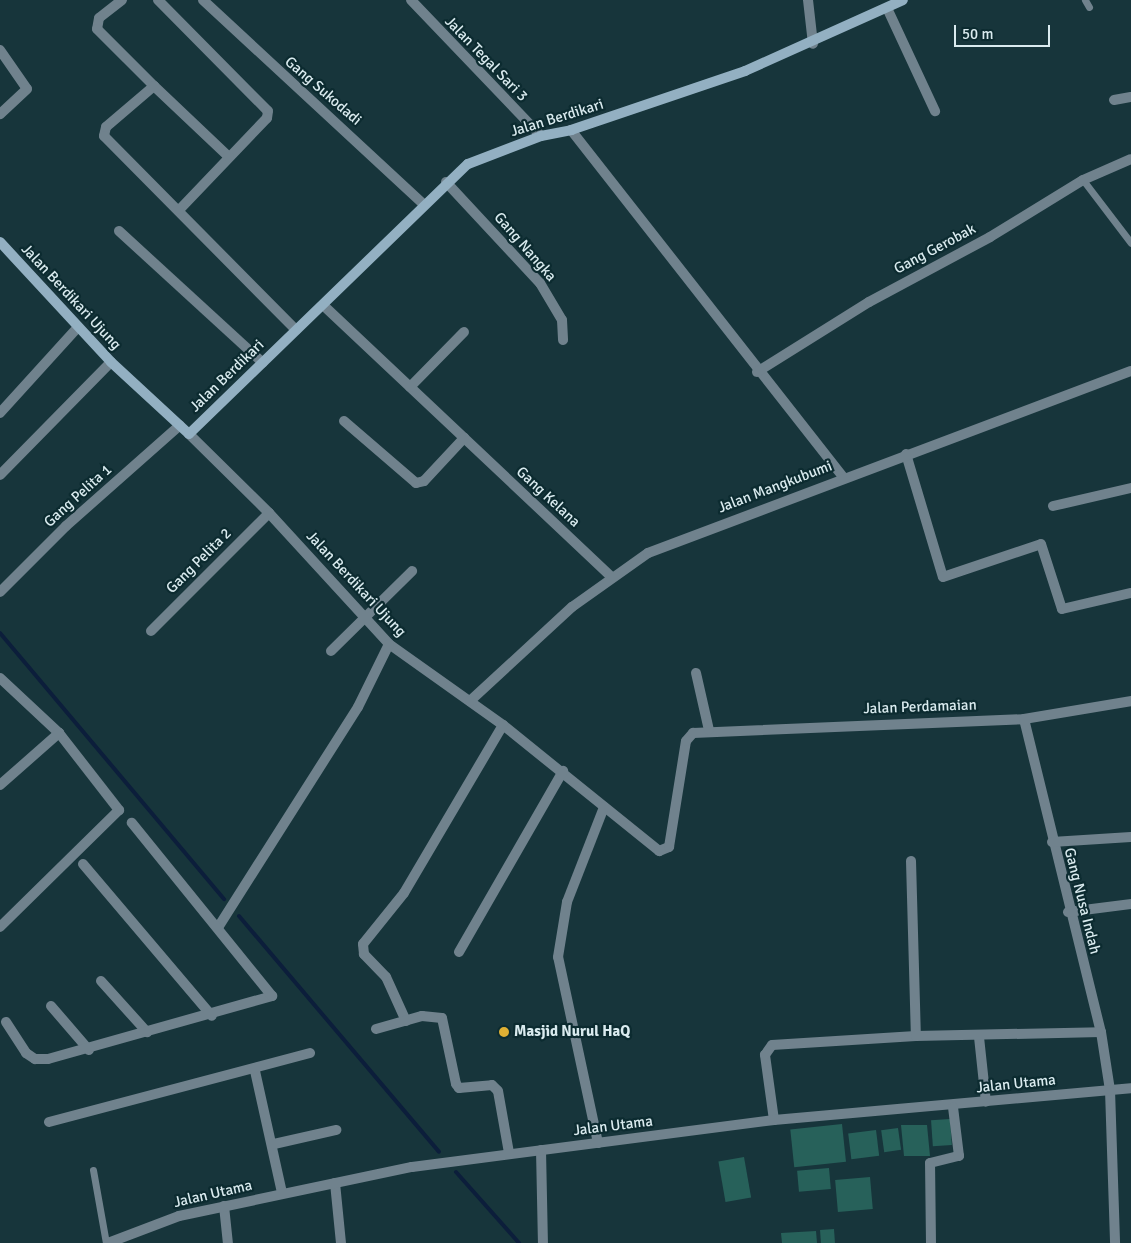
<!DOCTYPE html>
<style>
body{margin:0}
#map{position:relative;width:1131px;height:1243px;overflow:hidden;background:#17353b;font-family:Signika,sans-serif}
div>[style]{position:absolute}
.stream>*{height:4px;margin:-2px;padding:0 2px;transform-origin:2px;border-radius:2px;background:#0c1e3b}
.building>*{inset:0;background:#27615a;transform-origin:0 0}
.lane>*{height:7px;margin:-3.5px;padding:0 3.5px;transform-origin:3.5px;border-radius:3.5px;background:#70828d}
.street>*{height:10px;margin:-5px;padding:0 5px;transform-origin:5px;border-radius:5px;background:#70828d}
.secondary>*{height:10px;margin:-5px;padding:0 5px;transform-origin:5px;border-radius:5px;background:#93b0c2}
.dots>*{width:14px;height:14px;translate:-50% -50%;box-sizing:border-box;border:2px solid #0c2b30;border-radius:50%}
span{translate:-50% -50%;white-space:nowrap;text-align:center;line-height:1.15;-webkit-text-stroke:4.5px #0c2b30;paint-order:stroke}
.street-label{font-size:15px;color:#daebef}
.poi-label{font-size:15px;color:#daebef;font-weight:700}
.left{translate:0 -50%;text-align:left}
.scale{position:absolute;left:954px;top:25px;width:96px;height:22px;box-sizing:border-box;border:2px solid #daebef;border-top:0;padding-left:6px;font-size:15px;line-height:18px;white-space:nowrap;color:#daebef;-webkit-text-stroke:4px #0c2b30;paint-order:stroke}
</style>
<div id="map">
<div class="stream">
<div style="left:0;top:633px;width:348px;rotate:49.9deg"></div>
<div style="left:239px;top:916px;width:309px;rotate:49.7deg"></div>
<div style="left:456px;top:1172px;width:95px;rotate:48.4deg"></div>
</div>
<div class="building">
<div style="left:950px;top:1119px;width:26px;height:19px;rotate:86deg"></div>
<div style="left:842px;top:1124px;width:38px;height:52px;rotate:84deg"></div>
<div style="clip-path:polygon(901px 1125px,927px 1125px,930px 1156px,904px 1156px)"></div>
<div style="left:898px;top:1128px;width:22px;height:17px;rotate:82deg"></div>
<div style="left:876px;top:1130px;width:26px;height:28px;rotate:83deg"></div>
<div style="left:744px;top:1157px;width:41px;height:26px;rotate:80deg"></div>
<div style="left:829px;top:1168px;width:21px;height:32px;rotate:85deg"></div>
<div style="left:870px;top:1177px;width:32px;height:35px;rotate:85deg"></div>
<div style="left:834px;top:1229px;width:14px;height:14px;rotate:86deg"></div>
<div style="clip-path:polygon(816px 1231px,817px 1243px,782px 1243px,781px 1233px)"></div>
</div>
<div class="lane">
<div style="left:1085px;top:0;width:8px;rotate:60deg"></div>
<div style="left:1083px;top:180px;width:79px;rotate:52.7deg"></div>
<div style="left:93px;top:1170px;width:74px;rotate:79.9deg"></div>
</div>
<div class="street">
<div style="left:122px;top:0;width:29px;rotate:142deg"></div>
<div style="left:99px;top:18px;width:11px;rotate:100deg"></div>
<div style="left:97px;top:29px;width:81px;rotate:45deg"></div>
<div style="left:154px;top:86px;width:63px;rotate:139.5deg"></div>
<div style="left:106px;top:127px;width:9px;rotate:103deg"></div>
<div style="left:104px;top:136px;width:273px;rotate:45.3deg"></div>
<div style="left:158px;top:0;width:156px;rotate:45.3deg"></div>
<div style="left:268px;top:111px;width:7px;rotate:98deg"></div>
<div style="left:267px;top:118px;width:126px;rotate:133.7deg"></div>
<div style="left:203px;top:0;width:300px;rotate:42.8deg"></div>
<div style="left:411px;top:0;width:188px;rotate:46.3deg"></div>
<div style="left:808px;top:0;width:44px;rotate:83.5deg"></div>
<div style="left:887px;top:8px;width:114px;rotate:65deg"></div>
<div style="left:0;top:50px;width:47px;rotate:55.3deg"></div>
<div style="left:27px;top:89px;width:37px;rotate:137deg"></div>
<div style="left:154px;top:86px;width:103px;rotate:43.4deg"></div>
<div style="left:1114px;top:100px;width:17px;rotate:-10deg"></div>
<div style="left:571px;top:130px;width:441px;rotate:51.9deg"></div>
<div style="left:446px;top:182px;width:138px;rotate:47.1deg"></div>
<div style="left:540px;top:283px;width:43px;rotate:59.3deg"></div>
<div style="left:562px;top:320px;width:20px;rotate:87deg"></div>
<div style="left:119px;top:231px;width:195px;rotate:42.5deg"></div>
<div style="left:323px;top:305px;width:397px;rotate:43.3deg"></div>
<div style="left:757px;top:372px;width:132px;rotate:-32deg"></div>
<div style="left:869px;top:302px;width:137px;rotate:-28.2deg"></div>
<div style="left:990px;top:237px;width:109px;rotate:-31.5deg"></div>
<div style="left:1083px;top:180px;width:52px;rotate:-23.6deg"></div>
<div style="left:410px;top:387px;width:77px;rotate:-45.5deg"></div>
<div style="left:0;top:413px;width:116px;rotate:-47.8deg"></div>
<div style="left:344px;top:421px;width:95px;rotate:40.7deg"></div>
<div style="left:416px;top:483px;width:8px;rotate:-14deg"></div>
<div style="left:424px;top:481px;width:59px;rotate:-47.1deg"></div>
<div style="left:189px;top:434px;width:112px;rotate:44.6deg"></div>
<div style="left:269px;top:513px;width:178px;rotate:47.5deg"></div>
<div style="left:389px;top:644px;width:140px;rotate:35.4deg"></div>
<div style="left:503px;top:725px;width:201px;rotate:38.9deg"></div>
<div style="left:659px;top:851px;width:11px;rotate:-22deg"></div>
<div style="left:669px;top:847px;width:107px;rotate:-80.9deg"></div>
<div style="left:686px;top:741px;width:11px;rotate:-49deg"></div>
<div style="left:693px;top:733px;width:331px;rotate:-2.4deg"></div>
<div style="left:1024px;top:719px;width:109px;rotate:-9.5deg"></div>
<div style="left:906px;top:454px;width:128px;rotate:73.3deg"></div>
<div style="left:943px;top:577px;width:103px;rotate:-18.6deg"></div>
<div style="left:1041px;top:544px;width:68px;rotate:72.1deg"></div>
<div style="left:1062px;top:609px;width:71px;rotate:-13.1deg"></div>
<div style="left:0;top:475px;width:158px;rotate:-45.5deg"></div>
<div style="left:1053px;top:506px;width:80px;rotate:-13deg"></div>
<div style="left:0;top:592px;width:93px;rotate:-45deg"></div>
<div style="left:66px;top:526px;width:152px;rotate:-41.5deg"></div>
<div style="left:151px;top:631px;width:167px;rotate:-45deg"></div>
<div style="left:331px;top:651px;width:114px;rotate:-44.6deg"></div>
<div style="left:696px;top:673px;width:58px;rotate:77.2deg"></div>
<div style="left:0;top:678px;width:81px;rotate:43deg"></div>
<div style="left:59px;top:733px;width:98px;rotate:52.1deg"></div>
<div style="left:119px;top:810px;width:167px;rotate:135.5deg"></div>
<div style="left:470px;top:701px;width:139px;rotate:-42.7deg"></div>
<div style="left:572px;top:607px;width:93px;rotate:-35.4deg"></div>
<div style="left:648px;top:553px;width:516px;rotate:-20.65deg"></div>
<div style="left:1024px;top:719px;width:322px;rotate:76.2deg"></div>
<div style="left:1101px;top:1032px;width:59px;rotate:81.2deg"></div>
<div style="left:1110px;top:1090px;width:153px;rotate:88.1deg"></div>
<div style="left:0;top:785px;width:79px;rotate:-41.4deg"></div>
<div style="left:1052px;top:842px;width:79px;rotate:-3.6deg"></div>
<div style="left:911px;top:861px;width:175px;rotate:88.4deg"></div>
<div style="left:83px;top:864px;width:199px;rotate:49.7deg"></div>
<div style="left:1068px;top:912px;width:64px;rotate:-7.2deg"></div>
<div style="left:219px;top:926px;width:259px;rotate:-57.6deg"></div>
<div style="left:358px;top:707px;width:70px;rotate:-63.8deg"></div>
<div style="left:459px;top:952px;width:209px;rotate:-60.1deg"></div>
<div style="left:101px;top:981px;width:69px;rotate:48deg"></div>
<div style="left:51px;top:1006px;width:58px;rotate:49.2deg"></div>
<div style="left:406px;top:1021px;width:48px;rotate:-114.4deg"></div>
<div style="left:386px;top:977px;width:32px;rotate:-134deg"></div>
<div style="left:364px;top:954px;width:10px;rotate:-96deg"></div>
<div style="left:363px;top:944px;width:65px;rotate:-51.2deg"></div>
<div style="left:404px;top:893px;width:195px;rotate:-59.5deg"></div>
<div style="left:6px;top:1022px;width:37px;rotate:57deg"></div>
<div style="left:26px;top:1053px;width:11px;rotate:34deg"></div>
<div style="left:35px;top:1059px;width:13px"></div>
<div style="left:48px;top:1059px;width:233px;rotate:-15.7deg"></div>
<div style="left:272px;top:996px;width:223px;rotate:-129deg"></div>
<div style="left:376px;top:1029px;width:48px;rotate:-15.8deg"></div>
<div style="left:422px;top:1016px;width:20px;rotate:6deg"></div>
<div style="left:442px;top:1018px;width:67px;rotate:78deg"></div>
<div style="left:456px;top:1084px;width:5px;rotate:53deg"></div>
<div style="left:459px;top:1088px;width:33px;rotate:-5deg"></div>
<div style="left:492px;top:1085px;width:8px;rotate:45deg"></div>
<div style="left:498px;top:1091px;width:63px;rotate:79.9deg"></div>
<div style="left:979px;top:1037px;width:65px;rotate:83.9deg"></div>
<div style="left:255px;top:1071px;width:125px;rotate:77.5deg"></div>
<div style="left:774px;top:1120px;width:66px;rotate:-97.9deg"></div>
<div style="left:765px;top:1055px;width:12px;rotate:-55deg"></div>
<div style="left:772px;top:1045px;width:144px;rotate:-3.6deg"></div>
<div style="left:916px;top:1036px;width:185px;rotate:-1.2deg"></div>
<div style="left:49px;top:1122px;width:270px;rotate:-14.8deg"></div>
<div style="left:598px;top:1143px;width:190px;rotate:-102.1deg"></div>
<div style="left:558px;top:957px;width:56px;rotate:-80.7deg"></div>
<div style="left:567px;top:902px;width:102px;rotate:-68.7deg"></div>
<div style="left:274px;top:1144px;width:64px;rotate:-12.7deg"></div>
<div style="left:541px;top:1150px;width:93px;rotate:88.8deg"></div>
<div style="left:335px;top:1183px;width:60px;rotate:84.3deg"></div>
<div style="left:224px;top:1206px;width:37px;rotate:84deg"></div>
<div style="left:108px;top:1243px;width:76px;rotate:-20.8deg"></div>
<div style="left:179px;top:1216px;width:238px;rotate:-11.9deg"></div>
<div style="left:412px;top:1167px;width:365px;rotate:-7.4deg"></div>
<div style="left:774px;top:1120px;width:358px;rotate:-5.1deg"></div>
<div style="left:931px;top:1243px;width:80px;rotate:-90.7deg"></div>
<div style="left:930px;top:1163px;width:30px;rotate:-14deg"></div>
<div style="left:959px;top:1156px;width:49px;rotate:-97deg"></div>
</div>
<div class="secondary">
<div style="left:0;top:242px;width:163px;rotate:47.2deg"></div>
<div style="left:111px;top:362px;width:106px;rotate:42.7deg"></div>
<div style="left:189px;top:434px;width:388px;rotate:-44.1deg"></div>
<div style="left:468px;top:164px;width:78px;rotate:-21deg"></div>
<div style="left:541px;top:136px;width:31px;rotate:-11deg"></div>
<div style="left:571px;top:130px;width:184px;rotate:-18.7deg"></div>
<div style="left:745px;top:71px;width:173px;rotate:-24.2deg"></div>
</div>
<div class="dots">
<div style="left:504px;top:1032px;background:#dfb034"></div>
</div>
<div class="street-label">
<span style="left:486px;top:59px;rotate:46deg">Jalan Tegal Sari 3</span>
<span style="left:323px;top:91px;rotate:41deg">Gang Sukodadi</span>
<span style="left:557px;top:118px;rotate:-17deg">Jalan Berdikari</span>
<span style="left:525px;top:247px;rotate:49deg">Gang Nangka</span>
<span style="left:935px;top:249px;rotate:-28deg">Gang Gerobak</span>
<span style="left:71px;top:297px;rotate:47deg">Jalan Berdikari Ujung</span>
<span style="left:227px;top:376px;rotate:-44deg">Jalan Berdikari</span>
<span style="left:775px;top:487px;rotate:-21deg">Jalan Mangkubumi</span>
<span style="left:78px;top:496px;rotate:-42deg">Gang Pelita 1</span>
<span style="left:548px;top:497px;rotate:43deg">Gang Kelana</span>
<span style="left:199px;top:561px;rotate:-45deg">Gang Pelita 2</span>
<span style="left:356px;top:584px;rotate:47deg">Jalan Berdikari Ujung</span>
<span style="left:920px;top:707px;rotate:-2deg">Jalan Perdamaian</span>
<span style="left:1082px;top:901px;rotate:76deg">Gang Nusa Indah</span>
<span style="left:1016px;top:1084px;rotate:-6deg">Jalan Utama</span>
<span style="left:613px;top:1126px;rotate:-7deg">Jalan Utama</span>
<span style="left:213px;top:1194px;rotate:-13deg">Jalan Utama</span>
</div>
<div class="poi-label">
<span class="left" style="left:514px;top:1032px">Masjid Nurul HaQ</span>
</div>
<div class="scale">50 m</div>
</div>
